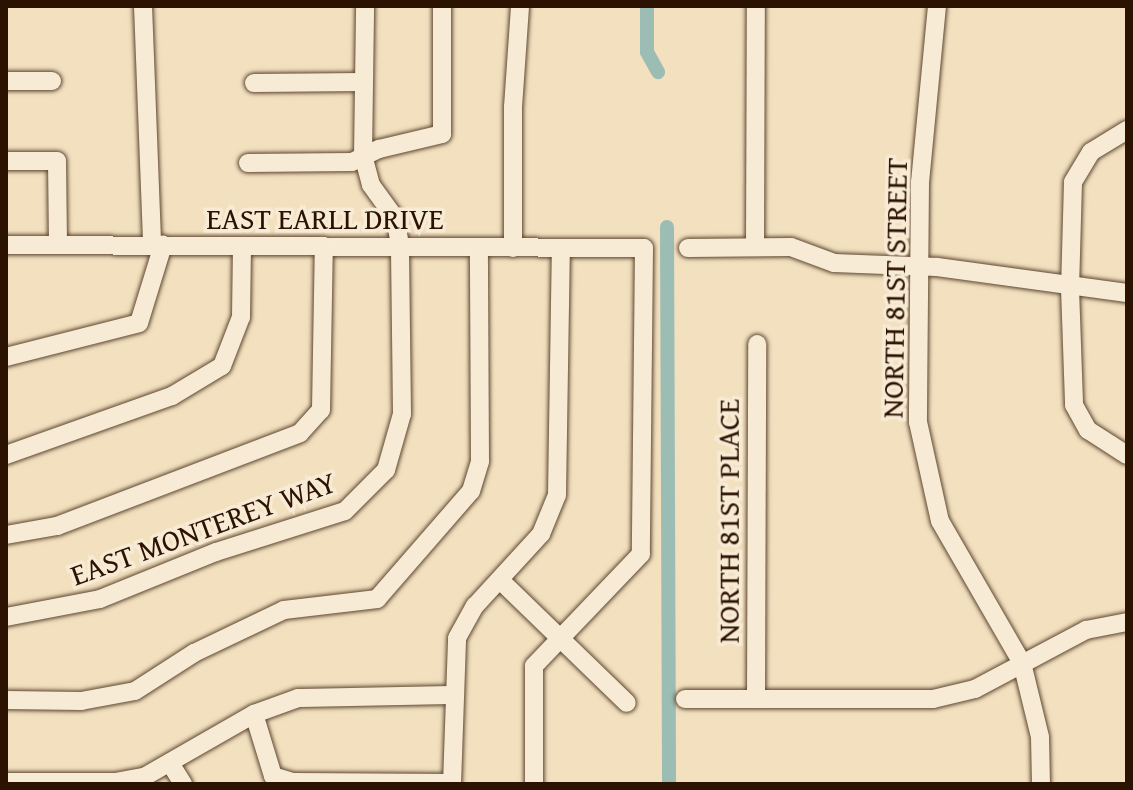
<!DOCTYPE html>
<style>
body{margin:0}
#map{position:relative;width:1133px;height:790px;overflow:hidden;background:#f2e0bf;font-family:"Gentium Book Plus",serif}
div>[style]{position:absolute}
.canal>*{height:14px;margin:-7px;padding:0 7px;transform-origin:7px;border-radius:7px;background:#9bbdb4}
.roads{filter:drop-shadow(0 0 2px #5e4630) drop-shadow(0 0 2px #5e4630)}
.minor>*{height:18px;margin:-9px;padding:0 9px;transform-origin:9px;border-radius:9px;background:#f7ebd5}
span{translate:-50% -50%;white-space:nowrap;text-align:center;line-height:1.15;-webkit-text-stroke:7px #f7ebd5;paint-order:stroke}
.street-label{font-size:30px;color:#2c1200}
.frame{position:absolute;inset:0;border:8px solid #2c1200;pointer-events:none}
</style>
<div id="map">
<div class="canal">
<div style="left:647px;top:6px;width:46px;rotate:90deg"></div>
<div style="left:647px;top:52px;width:23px;rotate:61deg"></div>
<div style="left:667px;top:227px;width:557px;rotate:89.79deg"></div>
</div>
<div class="roads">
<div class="minor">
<div style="left:143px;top:6px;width:239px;rotate:87.8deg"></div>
<div style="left:937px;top:6px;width:177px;rotate:95.5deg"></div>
<div style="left:920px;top:182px;width:240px;rotate:90.5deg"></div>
<div style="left:918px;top:422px;width:101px;rotate:77.5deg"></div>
<div style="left:940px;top:521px;width:164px;rotate:60deg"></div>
<div style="left:1022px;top:663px;width:76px;rotate:76.3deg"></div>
<div style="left:1040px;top:737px;width:47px;rotate:88.8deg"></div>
<div style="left:6px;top:81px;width:46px"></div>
<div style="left:254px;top:83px;width:109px;rotate:-0.5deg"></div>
<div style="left:1127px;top:130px;width:42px;rotate:148.6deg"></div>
<div style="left:1091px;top:152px;width:35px;rotate:121deg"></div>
<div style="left:1073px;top:182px;width:106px;rotate:91.6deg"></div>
<div style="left:1070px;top:288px;width:117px;rotate:88deg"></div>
<div style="left:1074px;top:405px;width:29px;rotate:61deg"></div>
<div style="left:1088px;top:430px;width:46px;rotate:32.7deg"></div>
<div style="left:6px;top:161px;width:51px"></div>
<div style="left:57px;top:161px;width:84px;rotate:89.3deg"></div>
<div style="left:248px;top:163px;width:104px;rotate:-0.6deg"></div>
<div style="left:352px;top:162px;width:30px;rotate:-26deg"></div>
<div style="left:379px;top:149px;width:65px;rotate:-13.4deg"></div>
<div style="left:442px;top:134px;width:128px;rotate:-90deg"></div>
<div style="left:6px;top:245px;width:638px;rotate:0.27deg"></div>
<div style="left:644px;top:248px;width:306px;rotate:90.6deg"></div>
<div style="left:641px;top:554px;width:155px;rotate:133.7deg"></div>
<div style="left:534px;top:666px;width:118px;rotate:90deg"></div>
<div style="left:755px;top:247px;width:241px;rotate:-89.8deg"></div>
<div style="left:513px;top:248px;width:141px;rotate:-90deg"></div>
<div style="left:513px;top:107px;width:101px;rotate:-86deg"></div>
<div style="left:688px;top:248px;width:103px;rotate:-0.6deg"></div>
<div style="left:791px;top:247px;width:46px;rotate:20.4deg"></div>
<div style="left:834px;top:263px;width:103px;rotate:2.2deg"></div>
<div style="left:937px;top:267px;width:192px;rotate:7.8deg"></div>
<div style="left:6px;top:357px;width:137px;rotate:-14.3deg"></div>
<div style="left:139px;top:323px;width:82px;rotate:-72.9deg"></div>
<div style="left:6px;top:455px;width:176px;rotate:-19.6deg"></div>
<div style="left:172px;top:396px;width:58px;rotate:-31deg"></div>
<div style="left:222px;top:366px;width:53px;rotate:-68.8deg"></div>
<div style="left:241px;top:317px;width:71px;rotate:-89.2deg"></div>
<div style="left:6px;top:535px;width:52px;rotate:-10deg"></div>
<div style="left:57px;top:526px;width:260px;rotate:-20.9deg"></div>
<div style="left:300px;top:433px;width:31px;rotate:-48deg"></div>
<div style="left:321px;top:410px;width:164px;rotate:-89deg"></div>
<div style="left:501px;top:581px;width:175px;rotate:44.1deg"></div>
<div style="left:6px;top:617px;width:96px;rotate:-10.8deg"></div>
<div style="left:100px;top:599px;width:125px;rotate:-22.1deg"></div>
<div style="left:216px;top:552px;width:135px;rotate:-17.6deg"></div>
<div style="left:345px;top:511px;width:58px;rotate:-45deg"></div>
<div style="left:386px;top:470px;width:58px;rotate:-74.1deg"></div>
<div style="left:402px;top:414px;width:169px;rotate:-90.7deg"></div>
<div style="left:400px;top:245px;width:27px;rotate:-100deg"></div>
<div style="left:395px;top:218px;width:41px;rotate:-126deg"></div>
<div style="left:371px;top:185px;width:30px;rotate:-105deg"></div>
<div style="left:363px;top:156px;width:150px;rotate:-89.2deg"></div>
<div style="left:685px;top:699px;width:248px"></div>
<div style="left:933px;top:699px;width:43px;rotate:-13.4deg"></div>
<div style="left:975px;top:689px;width:126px;rotate:-28deg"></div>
<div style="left:1086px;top:630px;width:42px;rotate:-11deg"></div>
<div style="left:756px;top:699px;width:355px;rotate:-89.8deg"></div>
<div style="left:6px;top:700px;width:75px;rotate:0.8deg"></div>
<div style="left:81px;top:701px;width:55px;rotate:-10.5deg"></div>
<div style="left:135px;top:691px;width:70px;rotate:-32.8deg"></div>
<div style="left:194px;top:653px;width:100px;rotate:-25.5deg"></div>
<div style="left:284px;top:610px;width:94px;rotate:-6.7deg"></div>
<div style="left:377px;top:599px;width:143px;rotate:-49deg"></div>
<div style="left:471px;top:491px;width:31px;rotate:-73deg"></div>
<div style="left:480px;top:461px;width:214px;rotate:-90.3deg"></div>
<div style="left:254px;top:714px;width:65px;rotate:73deg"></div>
<div style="left:273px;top:776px;width:21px;rotate:17deg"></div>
<div style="left:293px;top:782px;width:159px;rotate:0.4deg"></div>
<div style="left:170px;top:763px;width:25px;rotate:58deg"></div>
<div style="left:6px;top:782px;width:109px"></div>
<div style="left:115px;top:782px;width:29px;rotate:-10deg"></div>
<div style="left:144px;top:777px;width:127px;rotate:-29.8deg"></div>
<div style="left:254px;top:714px;width:47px;rotate:-20deg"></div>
<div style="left:298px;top:698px;width:156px;rotate:-1.1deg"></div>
<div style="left:452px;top:784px;width:146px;rotate:-88deg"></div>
<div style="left:457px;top:638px;width:37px;rotate:-61deg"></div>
<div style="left:475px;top:606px;width:98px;rotate:-47.5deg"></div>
<div style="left:541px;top:534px;width:42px;rotate:-67.7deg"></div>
<div style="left:557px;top:495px;width:246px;rotate:-89.1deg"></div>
</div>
</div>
<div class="street-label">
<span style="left:325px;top:218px">EAST EARLL DRIVE</span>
<span style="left:894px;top:288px;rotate:-89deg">NORTH 81ST STREET</span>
<span style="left:728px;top:521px;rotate:-90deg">NORTH 81ST PLACE</span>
<span style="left:203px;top:528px;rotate:-20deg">EAST MONTEREY WAY</span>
</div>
<div class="frame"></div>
</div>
